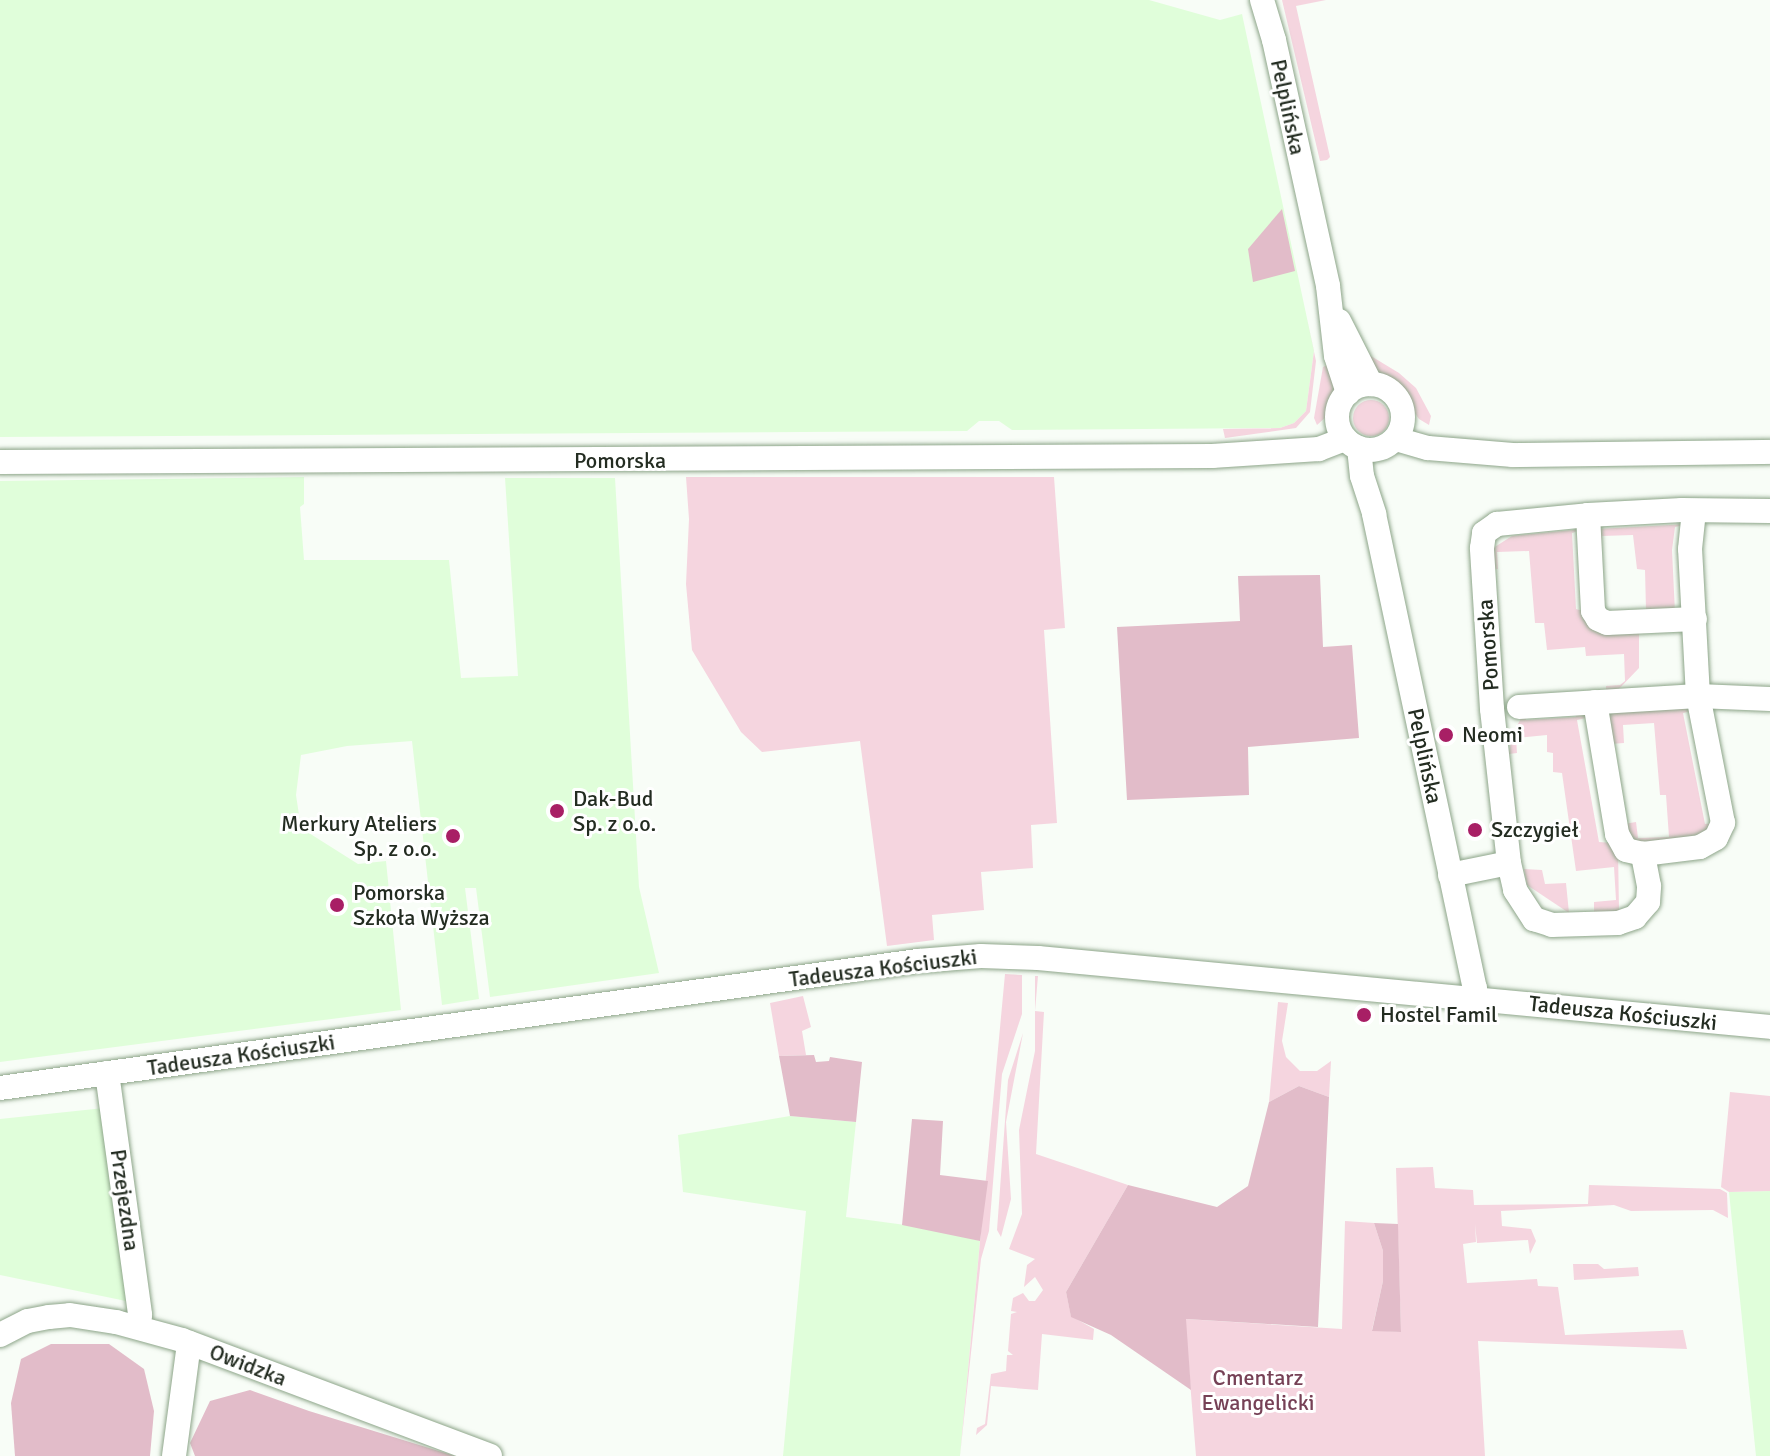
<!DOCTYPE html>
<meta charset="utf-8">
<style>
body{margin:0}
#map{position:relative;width:1770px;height:1456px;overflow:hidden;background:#f8fdf7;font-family:Signika,sans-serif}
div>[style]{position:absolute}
.built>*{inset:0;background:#e0feda}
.green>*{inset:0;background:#f5d5df}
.round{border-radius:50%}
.forest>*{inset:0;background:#e2bcc9}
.roads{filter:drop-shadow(0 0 2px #8da589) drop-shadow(0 0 2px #8da589)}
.minor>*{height:24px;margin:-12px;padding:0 12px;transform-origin:12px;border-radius:12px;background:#fff}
.minor>.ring{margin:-12px;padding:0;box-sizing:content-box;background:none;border:24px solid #fff;border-radius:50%}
.dots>*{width:22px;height:22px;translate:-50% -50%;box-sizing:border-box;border:4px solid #fff;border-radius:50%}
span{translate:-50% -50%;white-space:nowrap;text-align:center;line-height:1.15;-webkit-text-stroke:6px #fff;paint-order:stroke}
.street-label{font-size:22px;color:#232c21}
.poi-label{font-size:22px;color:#232c21}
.left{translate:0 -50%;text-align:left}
.right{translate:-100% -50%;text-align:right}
.park-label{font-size:22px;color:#764156}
</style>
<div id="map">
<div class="built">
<div style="clip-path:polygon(0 0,1149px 0,1220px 20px,1242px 14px,1314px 351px,1306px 411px,1294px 423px,1280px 428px,1012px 430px,999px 421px,979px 421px,967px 431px,0 437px)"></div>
<div style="clip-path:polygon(304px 477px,304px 504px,300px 507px,304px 560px,449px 560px,461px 678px,518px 676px,505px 478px,615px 478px,639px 887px,659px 973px,490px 997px,476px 888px,465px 888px,479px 999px,442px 1005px,412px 741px,347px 746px,301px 755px,296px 795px,301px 828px,358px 864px,386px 861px,401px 1010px,0 1062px,0 481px)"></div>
<div style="clip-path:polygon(104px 1108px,126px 1301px,0 1275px,0 1119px)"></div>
<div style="clip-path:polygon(790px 1116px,856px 1122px,846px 1217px,935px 1229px,980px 1241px,960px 1456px,783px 1456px,806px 1211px,683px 1192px,678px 1135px)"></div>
<div style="clip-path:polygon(1770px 1191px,1770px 1456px,1756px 1456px,1729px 1192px)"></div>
</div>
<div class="green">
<div style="clip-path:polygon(1282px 0,1326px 0,1296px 6px,1330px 157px,1327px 160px,1320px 161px)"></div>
<div style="clip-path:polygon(1305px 310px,1316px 361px,1310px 412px,1296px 428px,1225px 438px,1223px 429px,1280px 428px,1294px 423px,1306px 411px,1314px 351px)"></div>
<div style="clip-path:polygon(1366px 353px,1399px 373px,1416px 388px,1431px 416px,1429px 425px,1419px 419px,1394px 383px,1373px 374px)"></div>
<div style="clip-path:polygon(1331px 363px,1337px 393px,1327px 416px,1317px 425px,1314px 418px,1323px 367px)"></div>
<div class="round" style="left:1353px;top:400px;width:36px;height:36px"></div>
<div style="clip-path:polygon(686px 477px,1054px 477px,1065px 628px,1044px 630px,1057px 823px,1031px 825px,1033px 868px,981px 872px,984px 910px,932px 915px,934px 940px,887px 946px,860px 741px,762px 752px,741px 732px,692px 650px,686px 584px,689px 519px)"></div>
<div style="clip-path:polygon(1688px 524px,1675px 527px,1672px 550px,1675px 613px,1617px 619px,1615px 610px,1646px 610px,1645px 570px,1637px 569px,1633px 535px,1602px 536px,1601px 550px,1597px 529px)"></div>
<div style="clip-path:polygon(1583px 529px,1572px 533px,1576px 609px,1639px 627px,1639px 668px,1616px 692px,1606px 694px,1606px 686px,1620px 685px,1625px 681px,1624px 654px,1586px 656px,1585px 647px,1547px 650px,1544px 623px,1535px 623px,1529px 551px,1497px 552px,1498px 569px,1491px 570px,1490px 550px,1512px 536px)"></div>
<div style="clip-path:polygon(1690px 701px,1691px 711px,1683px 713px,1705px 824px,1716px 823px,1715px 834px,1637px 848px,1624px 824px,1636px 822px,1638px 838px,1669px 837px,1666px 795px,1660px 795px,1654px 723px,1623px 725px,1624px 743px,1610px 744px,1605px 711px)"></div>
<div style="clip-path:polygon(1577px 706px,1590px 717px,1577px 720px,1599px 842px,1613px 843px,1618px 848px,1619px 911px,1594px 916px,1594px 902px,1616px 900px,1614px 867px,1576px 871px,1562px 773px,1553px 772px,1553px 753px,1547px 752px,1547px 735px,1516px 738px,1517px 753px,1509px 754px,1512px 735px,1525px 711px,1526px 720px,1576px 717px)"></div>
<div style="clip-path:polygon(1524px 869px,1542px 870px,1545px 884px,1566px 883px,1569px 913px,1527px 885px)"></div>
<div style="clip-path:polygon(1005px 974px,1022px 975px,1022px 1014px,1002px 1074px,989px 1231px,981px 1259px,960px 1456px)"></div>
<div style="clip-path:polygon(1035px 976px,1038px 976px,1035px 1011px,1044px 1012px,1036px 1154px,1128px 1185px,1066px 1292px,1071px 1316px,1094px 1329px,1093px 1340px,1042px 1334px,1038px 1390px,991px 1386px,987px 1425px,976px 1435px,977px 1428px,985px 1424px,991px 1374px,1006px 1371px,1007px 1355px,1013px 1355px,1008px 1351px,1011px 1314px,1017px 1312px,1011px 1311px,1013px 1298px,1023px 1293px,1029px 1301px,1035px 1301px,1043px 1290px,1035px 1277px,1024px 1287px,1027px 1265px,1035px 1259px,1009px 1249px,1022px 1214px,1019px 1130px,1035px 1051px)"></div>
<div style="clip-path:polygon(803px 996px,811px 1027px,802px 1031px,806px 1055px,779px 1056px,770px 1003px)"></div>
<div style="clip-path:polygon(1278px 1002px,1288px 1003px,1282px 1041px,1286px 1057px,1300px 1071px,1317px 1071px,1331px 1061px,1329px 1097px,1299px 1086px,1269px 1102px)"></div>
<div style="clip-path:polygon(1023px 1033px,1006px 1122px,1011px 1199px,1001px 1237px,997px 1230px,1008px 1080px)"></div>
<div style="clip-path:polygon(1730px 1092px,1770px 1096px,1770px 1191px,1729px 1192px,1721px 1187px)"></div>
<div style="clip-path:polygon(1433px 1167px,1435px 1188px,1473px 1190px,1474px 1205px,1588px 1204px,1589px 1185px,1720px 1189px,1727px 1193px,1728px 1218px,1713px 1210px,1631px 1211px,1614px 1205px,1501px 1211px,1502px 1226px,1531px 1229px,1536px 1241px,1530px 1254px,1528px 1240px,1477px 1243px,1475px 1224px,1476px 1242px,1463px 1244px,1467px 1283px,1537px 1279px,1538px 1286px,1558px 1287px,1565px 1335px,1683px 1330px,1687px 1349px,1478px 1341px,1485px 1456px,1196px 1456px,1185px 1319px,1342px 1329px,1345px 1221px,1374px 1223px,1383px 1251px,1383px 1281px,1372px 1330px,1401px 1332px,1396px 1168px)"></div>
<div style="clip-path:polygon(1573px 1264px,1598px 1264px,1604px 1269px,1638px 1267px,1639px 1276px,1574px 1280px)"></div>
</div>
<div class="forest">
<div style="clip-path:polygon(1282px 209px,1295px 271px,1253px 282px,1248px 249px)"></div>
<div style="clip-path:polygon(1320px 575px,1323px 647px,1352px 645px,1359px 738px,1248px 747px,1249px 795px,1127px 800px,1117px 627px,1240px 621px,1238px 576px)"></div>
<div style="clip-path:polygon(814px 1055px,816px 1062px,829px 1061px,830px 1057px,862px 1062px,856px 1122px,790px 1116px,779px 1056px)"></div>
<div style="clip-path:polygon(1299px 1086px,1329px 1097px,1318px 1327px,1186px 1319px,1191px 1390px,1111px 1335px,1071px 1317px,1066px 1292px,1128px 1185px,1217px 1207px,1248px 1186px,1269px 1102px)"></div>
<div style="clip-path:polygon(912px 1119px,943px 1121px,940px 1175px,988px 1181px,980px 1241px,902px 1225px)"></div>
<div style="clip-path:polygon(1374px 1223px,1398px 1224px,1401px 1332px,1372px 1331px,1383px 1281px,1383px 1251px)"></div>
<div style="clip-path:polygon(51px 1344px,109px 1344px,144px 1369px,154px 1411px,150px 1456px,15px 1456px,11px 1403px,21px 1359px)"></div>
<div style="clip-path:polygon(250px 1390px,309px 1411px,455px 1456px,195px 1456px,190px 1443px,210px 1401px)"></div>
</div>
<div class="roads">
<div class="minor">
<div style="left:1262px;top:0;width:42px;rotate:73.3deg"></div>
<div style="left:1274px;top:40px;width:252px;rotate:77.6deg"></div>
<div style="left:1328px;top:286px;width:70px;rotate:83.5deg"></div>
<div style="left:1336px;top:356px;width:39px;rotate:72deg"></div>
<div style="left:1339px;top:321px;width:71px;rotate:63.1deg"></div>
<div class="ring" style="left:1337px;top:384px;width:42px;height:42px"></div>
<div style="left:1396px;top:439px;width:33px;rotate:16deg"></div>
<div style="left:1428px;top:448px;width:85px;rotate:4.7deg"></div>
<div style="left:1513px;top:455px;width:257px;rotate:-0.7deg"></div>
<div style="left:1359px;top:448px;width:28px;rotate:84deg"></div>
<div style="left:1362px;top:476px;width:40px;rotate:72deg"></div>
<div style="left:1374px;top:514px;width:485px;rotate:78deg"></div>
<div style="left:1475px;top:988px;width:11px;rotate:95deg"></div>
<div style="left:0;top:462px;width:1212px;rotate:-0.28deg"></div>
<div style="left:1212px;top:456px;width:107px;rotate:-3.7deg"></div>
<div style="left:1319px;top:449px;width:28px;rotate:-21deg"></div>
<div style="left:1588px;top:515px;width:96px;rotate:87deg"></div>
<div style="left:1593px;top:611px;width:9px;rotate:58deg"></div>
<div style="left:1598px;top:619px;width:10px;rotate:24deg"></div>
<div style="left:1607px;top:623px;width:88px;rotate:-2.6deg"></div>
<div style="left:1595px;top:702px;width:134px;rotate:80.5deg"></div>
<div style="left:1617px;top:834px;width:18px;rotate:61deg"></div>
<div style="left:1626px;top:850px;width:17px;rotate:13deg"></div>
<div style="left:1643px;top:854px;width:57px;rotate:-7deg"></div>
<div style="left:1700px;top:847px;width:18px;rotate:-29deg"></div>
<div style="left:1716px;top:838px;width:17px;rotate:-65deg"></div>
<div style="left:1723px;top:823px;width:129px;rotate:-101.1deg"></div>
<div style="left:1698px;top:696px;width:72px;rotate:2.4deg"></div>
<div style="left:1519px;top:707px;width:179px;rotate:-3.5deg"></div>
<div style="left:1698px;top:696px;width:147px;rotate:-93.1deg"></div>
<div style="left:1690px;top:549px;width:38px;rotate:-84deg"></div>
<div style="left:1509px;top:863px;width:28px;rotate:77deg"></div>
<div style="left:1515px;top:890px;width:35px;rotate:57deg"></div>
<div style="left:1534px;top:919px;width:19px;rotate:18deg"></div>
<div style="left:1552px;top:925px;width:66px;rotate:-1.7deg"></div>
<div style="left:1618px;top:923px;width:18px;rotate:-19deg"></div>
<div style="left:1635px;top:917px;width:20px;rotate:-49deg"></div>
<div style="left:1648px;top:902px;width:16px;rotate:-86deg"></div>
<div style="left:1649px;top:886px;width:33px;rotate:-101deg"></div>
<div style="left:1450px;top:875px;width:60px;rotate:-11.5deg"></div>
<div style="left:1509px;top:863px;width:155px;rotate:-96.3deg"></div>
<div style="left:1492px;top:709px;width:161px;rotate:-93.6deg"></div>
<div style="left:1482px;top:548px;width:15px;rotate:-82deg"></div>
<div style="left:1484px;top:533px;width:16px;rotate:-35deg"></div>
<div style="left:1497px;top:524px;width:91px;rotate:-5.6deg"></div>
<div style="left:1588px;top:515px;width:94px;rotate:-3deg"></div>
<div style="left:1682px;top:510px;width:88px;rotate:0.7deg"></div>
<div style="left:107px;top:1073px;width:244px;rotate:82.2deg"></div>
<div style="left:140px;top:1315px;width:12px;rotate:99deg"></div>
<div style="left:0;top:1088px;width:927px;rotate:-7.88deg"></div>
<div style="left:918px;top:961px;width:63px;rotate:-4.5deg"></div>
<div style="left:981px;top:956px;width:57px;rotate:2deg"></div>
<div style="left:1038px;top:958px;width:735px;rotate:5.38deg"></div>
<div style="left:0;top:1335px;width:31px;rotate:-27deg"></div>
<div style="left:28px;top:1321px;width:21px;rotate:-11deg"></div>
<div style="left:49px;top:1317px;width:21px;rotate:-5deg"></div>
<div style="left:70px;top:1315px;width:47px;rotate:8.7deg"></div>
<div style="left:116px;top:1322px;width:68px;rotate:15.3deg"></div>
<div style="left:182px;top:1340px;width:329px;rotate:20.6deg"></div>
<div style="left:174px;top:1456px;width:114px;rotate:-82.4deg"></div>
</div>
</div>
<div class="dots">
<div style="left:1446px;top:735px;background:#a81f65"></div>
<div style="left:557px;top:811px;background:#a81f65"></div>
<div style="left:1475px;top:830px;background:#a81f65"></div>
<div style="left:453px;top:836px;background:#a81f65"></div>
<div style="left:337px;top:905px;background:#a81f65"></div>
<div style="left:1364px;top:1015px;background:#a81f65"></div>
</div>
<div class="street-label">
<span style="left:1288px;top:107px;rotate:78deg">Pelplińska</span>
<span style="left:620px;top:461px">Pomorska</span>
<span style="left:1488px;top:645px;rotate:-94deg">Pomorska</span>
<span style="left:1425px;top:756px;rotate:78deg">Pelplińska</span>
<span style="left:883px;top:968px;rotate:-7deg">Tadeusza Kościuszki</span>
<span style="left:1623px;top:1013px;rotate:6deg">Tadeusza Kościuszki</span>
<span style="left:241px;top:1055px;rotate:-8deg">Tadeusza Kościuszki</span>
<span style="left:125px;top:1200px;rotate:82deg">Przejezdna</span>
<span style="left:248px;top:1365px;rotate:21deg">Owidzka</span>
</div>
<div class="poi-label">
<span class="left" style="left:1462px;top:735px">Neomi</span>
<span class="left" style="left:573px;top:811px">Dak-Bud<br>Sp. z o.o.</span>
<span class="right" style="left:437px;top:836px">Merkury Ateliers<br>Sp. z o.o.</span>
<span class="left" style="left:1491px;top:830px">Szczygieł</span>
<span class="left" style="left:353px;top:905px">Pomorska<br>Szkoła Wyższa</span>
<span class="left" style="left:1380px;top:1015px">Hostel Famil</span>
</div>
<div class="park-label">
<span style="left:1258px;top:1390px">Cmentarz<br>Ewangelicki</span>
</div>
</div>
